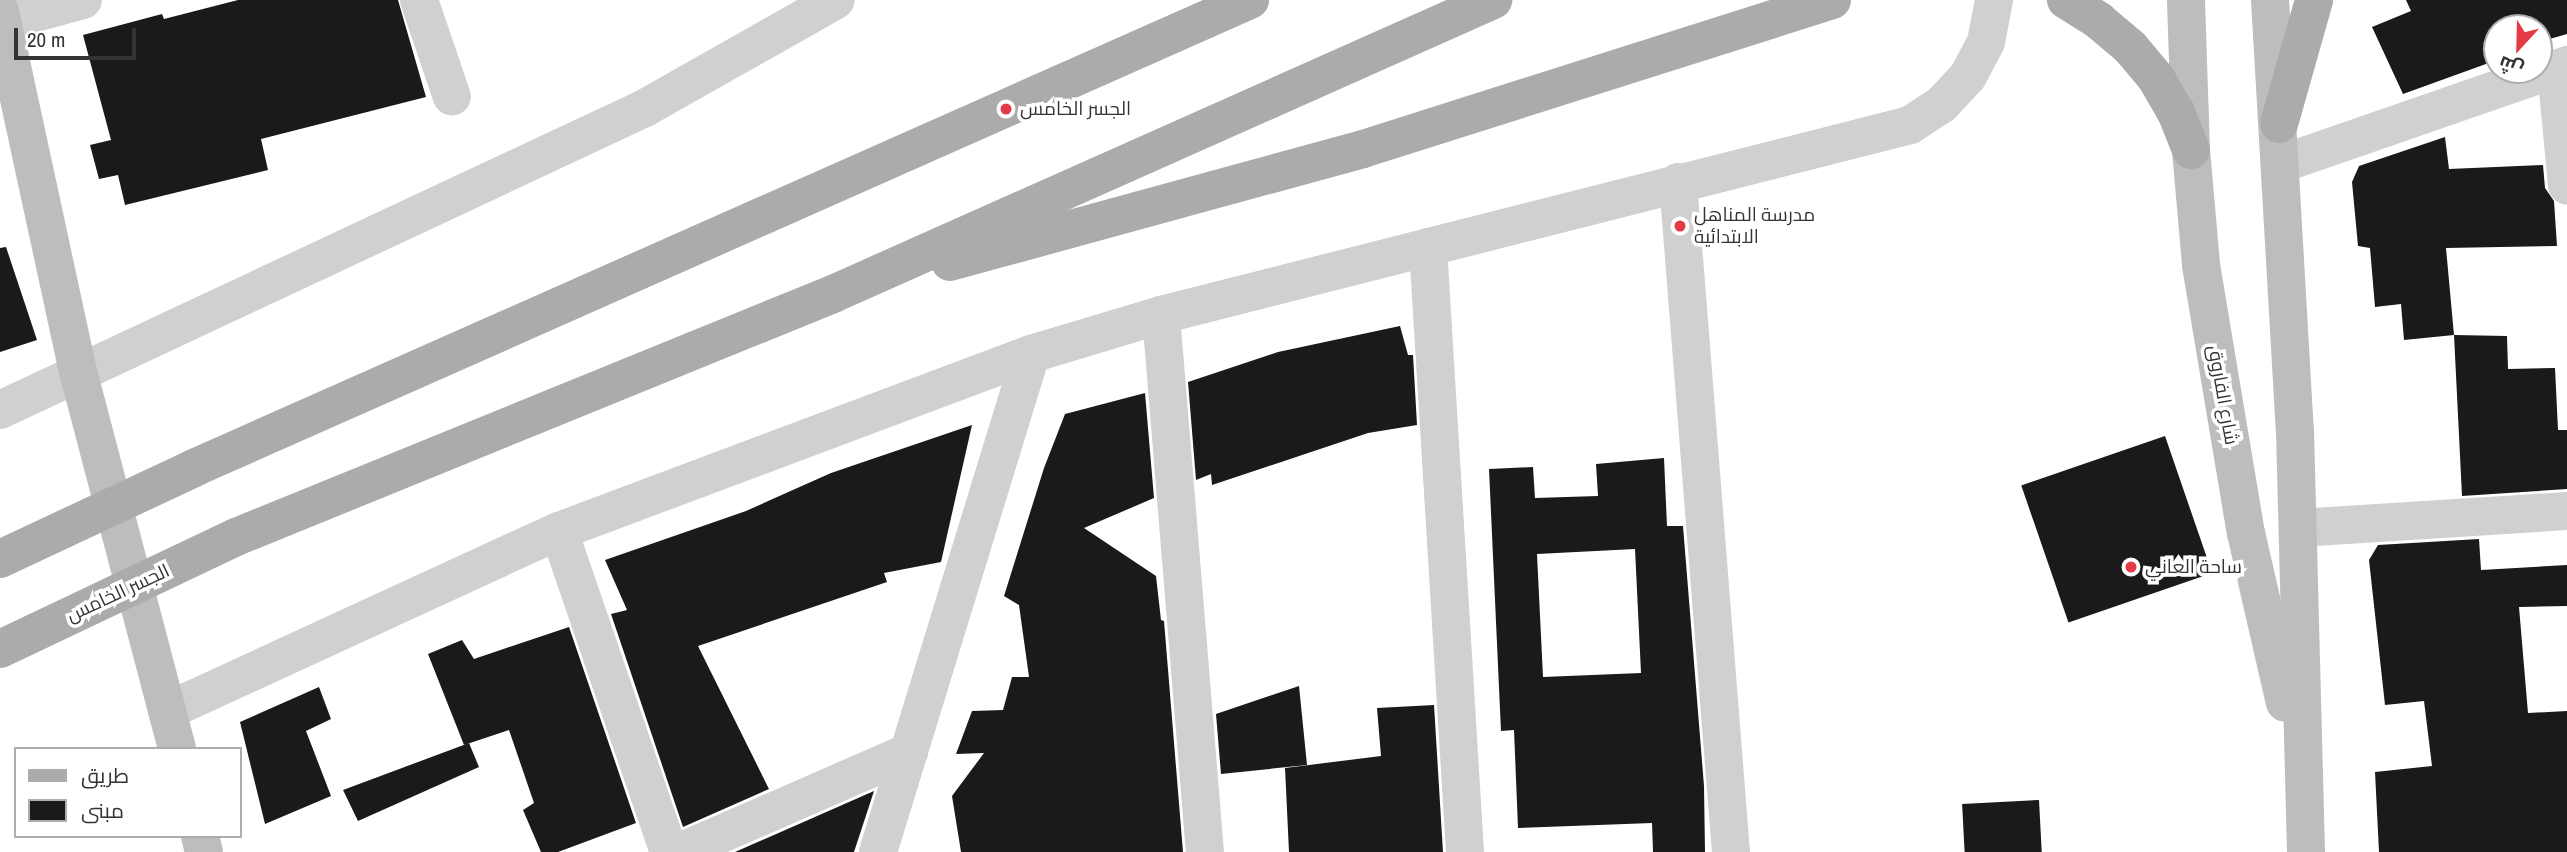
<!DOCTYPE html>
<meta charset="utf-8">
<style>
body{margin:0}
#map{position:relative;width:2567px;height:852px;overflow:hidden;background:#fff;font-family:"Archivo Narrow",Cairo,sans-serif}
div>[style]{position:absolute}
.building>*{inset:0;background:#1a1a1a;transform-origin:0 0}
.street>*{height:38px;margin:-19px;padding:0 19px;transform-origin:19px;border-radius:19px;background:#d0d0d0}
.secondary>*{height:38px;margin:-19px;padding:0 19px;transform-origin:19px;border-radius:19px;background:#bdbdbd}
.primary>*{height:38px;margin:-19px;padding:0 19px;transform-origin:19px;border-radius:19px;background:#ababab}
.primary-bridge>*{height:38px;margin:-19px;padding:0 19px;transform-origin:19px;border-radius:19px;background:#ababab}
.dots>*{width:19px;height:19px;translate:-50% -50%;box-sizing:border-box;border:4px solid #fff;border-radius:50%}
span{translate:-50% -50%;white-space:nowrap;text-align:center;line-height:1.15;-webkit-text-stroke:7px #fff;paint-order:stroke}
.poi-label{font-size:19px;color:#333}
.left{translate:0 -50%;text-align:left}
.street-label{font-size:19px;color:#333}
.legend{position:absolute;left:14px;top:747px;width:228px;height:91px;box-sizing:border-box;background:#fff;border:2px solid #adadad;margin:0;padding:9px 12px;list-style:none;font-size:21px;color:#333}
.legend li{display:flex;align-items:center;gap:14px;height:35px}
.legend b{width:35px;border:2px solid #adadad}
.north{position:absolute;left:2483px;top:14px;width:70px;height:70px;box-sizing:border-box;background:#fff;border:2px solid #adadad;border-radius:50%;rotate:202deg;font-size:19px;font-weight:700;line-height:28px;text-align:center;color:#333}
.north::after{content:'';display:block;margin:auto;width:24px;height:32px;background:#e63946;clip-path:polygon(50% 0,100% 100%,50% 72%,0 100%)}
.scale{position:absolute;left:14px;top:28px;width:122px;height:32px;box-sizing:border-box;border:4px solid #333;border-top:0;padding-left:9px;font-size:21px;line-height:24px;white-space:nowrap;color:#333;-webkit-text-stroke:5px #fff;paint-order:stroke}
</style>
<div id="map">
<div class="building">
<div style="clip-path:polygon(238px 0,398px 0,426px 97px,261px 139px,268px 170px,125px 205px,118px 175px,99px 179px,90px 145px,111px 140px,83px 35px,162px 14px,164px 19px)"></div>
<div style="clip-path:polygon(2406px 0,2567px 0,2567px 34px,2539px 42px,2539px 28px,2497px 28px,2497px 60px,2403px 94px,2372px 27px,2411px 11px)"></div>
<div style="clip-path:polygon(2445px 137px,2449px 169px,2543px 165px,2545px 188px,2554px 201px,2557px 246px,2446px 248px,2454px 335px,2404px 340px,2401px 304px,2375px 307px,2370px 248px,2358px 246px,2352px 182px,2359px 166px)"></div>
<div style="clip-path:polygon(6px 247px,37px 340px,0 352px,0 248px)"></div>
<div style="clip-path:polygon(1400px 326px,1408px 355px,1413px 355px,1417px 425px,1368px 433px,1212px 485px,1211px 474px,1196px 480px,1188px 382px,1278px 352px)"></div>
<div style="clip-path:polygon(2454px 335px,2507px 336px,2508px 369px,2555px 368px,2558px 430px,2567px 430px,2567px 489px,2462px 496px)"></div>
<div style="clip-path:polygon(1145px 393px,1154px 498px,1084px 528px,1156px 576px,1161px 620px,1164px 621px,1183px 852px,961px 852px,952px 796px,984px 753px,956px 754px,972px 711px,1003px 710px,1012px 677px,1029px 677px,1019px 605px,1004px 596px,1044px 468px,1065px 414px)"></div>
<div style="clip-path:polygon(972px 425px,941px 562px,884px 573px,887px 582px,698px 646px,769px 789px,683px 827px,611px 614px,627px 610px,605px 560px,746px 511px,831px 473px)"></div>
<div style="left:2165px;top:436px;width:145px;height:152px;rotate:71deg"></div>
<div style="clip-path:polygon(evenodd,1664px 458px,1667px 526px,1683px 526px,1704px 786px,1705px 852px,1653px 852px,1652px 823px,1518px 828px,1514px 730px,1501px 731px,1489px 469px,1533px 467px,1535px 498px,1598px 496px,1596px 464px,1664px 458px,1635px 549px,1641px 673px,1543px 677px,1537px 554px,1635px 549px)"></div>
<div style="clip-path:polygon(2479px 539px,2481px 570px,2567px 565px,2567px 606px,2519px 607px,2528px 713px,2567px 711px,2567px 852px,2379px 852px,2375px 772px,2432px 766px,2424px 701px,2385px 705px,2369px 560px,2378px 545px)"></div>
<div style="clip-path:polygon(569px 627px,636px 823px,558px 852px,541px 852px,523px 810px,534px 803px,509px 730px,464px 745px,428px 654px,462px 640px,474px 659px)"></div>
<div style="clip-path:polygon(1299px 686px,1307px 765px,1221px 774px,1216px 714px)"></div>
<div style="clip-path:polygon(319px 687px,331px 719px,306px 731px,331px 796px,265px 824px,240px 722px)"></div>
<div style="clip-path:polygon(1434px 705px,1443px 852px,1289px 852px,1285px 768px,1381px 756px,1377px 708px)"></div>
<div style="clip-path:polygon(469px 743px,479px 767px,358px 821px,343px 790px)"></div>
<div style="clip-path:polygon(874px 791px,854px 852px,735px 852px)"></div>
<div style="left:2039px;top:800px;width:52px;height:77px;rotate:87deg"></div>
</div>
<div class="street">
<div style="left:419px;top:0;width:102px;rotate:71.2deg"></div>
<div style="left:3px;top:22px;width:83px;rotate:-15.4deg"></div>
<div style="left:2556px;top:69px;width:117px;rotate:84.6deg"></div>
<div style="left:2281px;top:164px;width:303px;rotate:-19.1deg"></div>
<div style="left:1678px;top:182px;width:672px;rotate:85.48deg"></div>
<div style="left:1428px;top:247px;width:606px;rotate:86.5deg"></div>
<div style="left:1161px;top:315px;width:539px;rotate:85.32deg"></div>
<div style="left:0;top:410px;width:712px;rotate:-25.09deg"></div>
<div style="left:645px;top:108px;width:219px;rotate:-29.5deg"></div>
<div style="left:2298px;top:528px;width:270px;rotate:-3.6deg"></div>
<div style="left:559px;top:531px;width:339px;rotate:71.1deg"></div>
<div style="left:167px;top:711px;width:431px;rotate:-24.7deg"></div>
<div style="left:559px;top:531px;width:504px;rotate:-20.56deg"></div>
<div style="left:1031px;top:354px;width:136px;rotate:-16.7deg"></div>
<div style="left:1161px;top:315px;width:773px;rotate:-14.23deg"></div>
<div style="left:1910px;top:125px;width:38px;rotate:-33deg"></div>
<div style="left:1942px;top:104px;width:38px;rotate:-47deg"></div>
<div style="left:1968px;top:76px;width:38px;rotate:-62deg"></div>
<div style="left:1986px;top:42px;width:43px;rotate:-79.2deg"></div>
<div style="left:680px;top:852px;width:250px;rotate:-23.6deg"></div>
<div style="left:878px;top:852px;width:521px;rotate:-72.92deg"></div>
</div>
<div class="secondary">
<div style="left:2186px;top:0;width:150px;rotate:88.1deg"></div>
<div style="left:2191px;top:150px;width:115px;rotate:85deg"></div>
<div style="left:2201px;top:265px;width:272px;rotate:80.5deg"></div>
<div style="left:2246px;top:533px;width:174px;rotate:77.1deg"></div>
<div style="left:2270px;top:0;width:432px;rotate:86.7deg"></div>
<div style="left:2295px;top:431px;width:421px;rotate:88.5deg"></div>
<div style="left:0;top:11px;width:372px;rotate:77.8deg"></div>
<div style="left:79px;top:375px;width:387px;rotate:75.3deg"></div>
<div style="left:200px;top:836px;width:16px;rotate:76deg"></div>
</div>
<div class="primary">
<div style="left:2066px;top:0;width:39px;rotate:32deg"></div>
<div style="left:2099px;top:21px;width:40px;rotate:40deg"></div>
<div style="left:2130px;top:47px;width:40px;rotate:50deg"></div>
<div style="left:2156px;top:78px;width:39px;rotate:60deg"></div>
<div style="left:2176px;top:112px;width:41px;rotate:68.5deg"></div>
<div style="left:2279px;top:124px;width:129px;rotate:-74.2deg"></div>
<div style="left:950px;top:262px;width:428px;rotate:-15.3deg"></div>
<div style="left:1363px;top:149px;width:492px;rotate:-17.6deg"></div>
<div style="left:196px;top:467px;width:1153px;rotate:-23.9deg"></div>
<div style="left:236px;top:537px;width:645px;rotate:-22.15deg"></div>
<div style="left:833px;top:294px;width:723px;rotate:-24.01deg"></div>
</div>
<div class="primary-bridge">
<div style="left:0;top:559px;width:217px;rotate:-25.1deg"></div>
<div style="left:0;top:649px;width:261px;rotate:-25.4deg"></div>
</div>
<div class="dots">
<div style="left:1006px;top:109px;background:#e63946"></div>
<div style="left:1680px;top:226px;background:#e63946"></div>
<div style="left:2131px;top:567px;background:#e63946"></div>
</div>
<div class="poi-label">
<span class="left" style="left:1020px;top:109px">الجسر الخامس</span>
<span class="left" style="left:1694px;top:226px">مدرسة المناهل<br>الابتدائية</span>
<span class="left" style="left:2145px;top:567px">ساحة العاني</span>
</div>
<div class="street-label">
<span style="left:2223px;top:395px;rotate:80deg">شارع الفاروق</span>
<span style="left:118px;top:593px;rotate:-25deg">الجسر الخامس</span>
</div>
<ul class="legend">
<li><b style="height:9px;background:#ababab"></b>طريق</li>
<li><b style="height:19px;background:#1a1a1a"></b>مبنى</li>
</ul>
<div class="north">ش</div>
<div class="scale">20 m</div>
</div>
